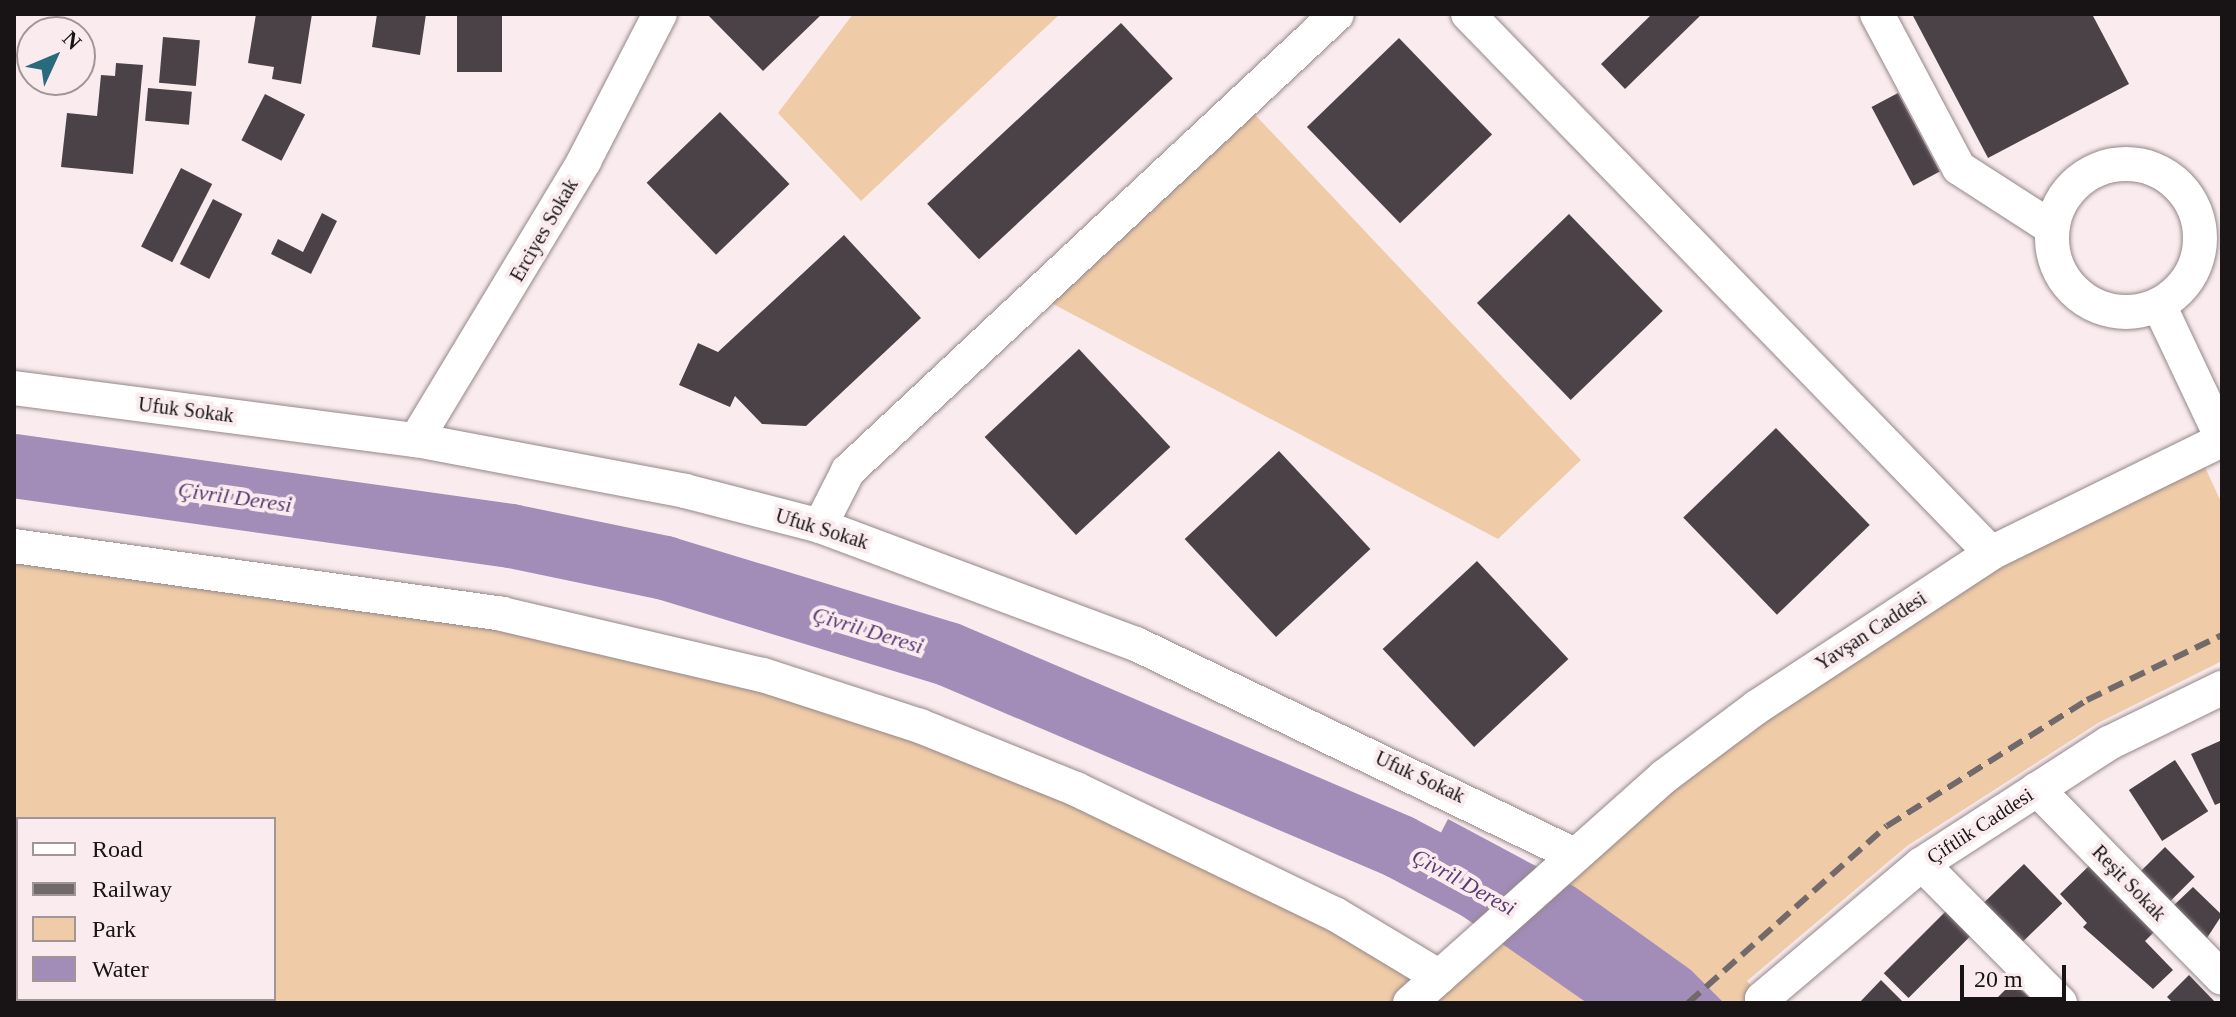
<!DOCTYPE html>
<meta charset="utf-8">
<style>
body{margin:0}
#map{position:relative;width:2236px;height:1017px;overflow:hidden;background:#faecee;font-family:"Times New Roman",serif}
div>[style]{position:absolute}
.green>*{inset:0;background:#efcba7}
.water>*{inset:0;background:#a28cb8}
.river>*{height:64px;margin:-32px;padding:0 32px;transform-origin:32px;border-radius:32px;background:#a28cb8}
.building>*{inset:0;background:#4b4248;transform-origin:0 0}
.roads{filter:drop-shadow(0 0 2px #948789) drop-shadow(0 0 2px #948789)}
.minor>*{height:34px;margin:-17px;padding:0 17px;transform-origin:17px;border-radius:17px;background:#fff}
.minor>.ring{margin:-17px;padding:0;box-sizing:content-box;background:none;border:34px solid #fff;border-radius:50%}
.rail>*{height:6px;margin-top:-3px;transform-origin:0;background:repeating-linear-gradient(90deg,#71696a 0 16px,transparent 0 24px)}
span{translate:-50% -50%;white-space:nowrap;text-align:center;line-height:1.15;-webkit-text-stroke:8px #faecee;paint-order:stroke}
.street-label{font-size:20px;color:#181314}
.water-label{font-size:22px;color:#583972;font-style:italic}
.frame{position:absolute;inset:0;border:16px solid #181314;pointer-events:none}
.legend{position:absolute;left:16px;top:817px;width:260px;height:184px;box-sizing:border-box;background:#faecee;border:2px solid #a09597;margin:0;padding:10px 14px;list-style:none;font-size:24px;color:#181314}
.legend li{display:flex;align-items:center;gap:16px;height:40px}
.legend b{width:40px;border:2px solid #a09597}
.north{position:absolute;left:16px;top:16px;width:80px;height:80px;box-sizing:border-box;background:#faecee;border:2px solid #a09597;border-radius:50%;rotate:46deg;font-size:22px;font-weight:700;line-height:32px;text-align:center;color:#181314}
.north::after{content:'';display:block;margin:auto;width:28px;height:36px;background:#286b7d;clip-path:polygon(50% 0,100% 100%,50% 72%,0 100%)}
.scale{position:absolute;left:1960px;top:965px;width:106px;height:36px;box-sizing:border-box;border:4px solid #181314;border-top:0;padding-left:10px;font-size:24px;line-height:28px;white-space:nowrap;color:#181314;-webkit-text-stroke:6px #faecee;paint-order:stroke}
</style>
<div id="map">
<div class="green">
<div style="clip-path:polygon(853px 14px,1060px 14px,861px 201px,778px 113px)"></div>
<div style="clip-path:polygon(1243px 102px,1581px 460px,1498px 539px,1036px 295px)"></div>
<div style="clip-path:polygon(2198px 452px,2222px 504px,2222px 661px,2098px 723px,1907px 846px,1747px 981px,1765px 1003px,1724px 1003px,1691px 970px,1553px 874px,1757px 707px)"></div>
<div style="clip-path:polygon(evenodd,14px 546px,374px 594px,920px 726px,1440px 976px,1489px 932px,1587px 1003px,14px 1003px,14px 546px,18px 819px,274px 819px,274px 999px,18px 999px,18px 819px)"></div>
</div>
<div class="water">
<div style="clip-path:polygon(1448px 819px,1575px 887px,1691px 970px,1724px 1003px,1587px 1003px,1415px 883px)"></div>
</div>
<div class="river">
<div style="left:14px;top:466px;width:502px;rotate:8.02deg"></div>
<div style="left:511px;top:536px;width:157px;rotate:11.7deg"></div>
<div style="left:665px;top:568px;width:296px;rotate:16.9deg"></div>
<div style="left:948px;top:654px;width:491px;rotate:23.1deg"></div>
<div style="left:1400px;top:847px;width:112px;rotate:27.7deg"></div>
<div style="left:1499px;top:899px;width:185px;rotate:34.2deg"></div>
</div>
<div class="building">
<div style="clip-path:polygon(256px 14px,312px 14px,301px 84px,272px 79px,274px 67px,248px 63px)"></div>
<div style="clip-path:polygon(377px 14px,426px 14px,420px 55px,372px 47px)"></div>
<div style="left:457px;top:14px;width:45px;height:58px"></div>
<div style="clip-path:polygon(707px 14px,822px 14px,763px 71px)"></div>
<div style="clip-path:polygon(1652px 14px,1702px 14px,1625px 89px,1601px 64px)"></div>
<div style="clip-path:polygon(1912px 14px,2092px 14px,2129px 84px,1988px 158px)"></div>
<div style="left:1121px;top:23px;width:76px;height:265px;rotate:47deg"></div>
<div style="left:163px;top:37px;width:37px;height:46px;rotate:5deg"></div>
<div style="left:1399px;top:38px;width:134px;height:128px;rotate:46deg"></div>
<div style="clip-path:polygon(116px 63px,143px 65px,133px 174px,61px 167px,67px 113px,97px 116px,101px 75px,115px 76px)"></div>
<div style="left:148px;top:88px;width:44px;height:33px;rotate:5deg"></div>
<div style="left:1898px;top:93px;width:89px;height:30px;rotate:62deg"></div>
<div style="left:265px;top:94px;width:45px;height:52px;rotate:27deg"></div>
<div style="left:720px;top:112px;width:100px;height:102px;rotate:46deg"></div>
<div style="left:181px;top:168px;width:35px;height:88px;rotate:27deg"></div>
<div style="left:213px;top:199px;width:33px;height:73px;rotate:27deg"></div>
<div style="clip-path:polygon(322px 213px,337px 221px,311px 274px,271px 254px,278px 239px,303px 252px)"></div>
<div style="left:1569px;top:214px;width:135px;height:128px;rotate:46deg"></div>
<div style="clip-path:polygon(844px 235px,921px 318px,806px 426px,762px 424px,735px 396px,730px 407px,679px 385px,698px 343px,718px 352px)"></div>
<div style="left:1079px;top:349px;width:134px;height:129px;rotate:47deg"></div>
<div style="left:1776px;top:428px;width:135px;height:129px;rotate:46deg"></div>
<div style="left:1279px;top:451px;width:134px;height:129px;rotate:47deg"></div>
<div style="left:1477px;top:561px;width:134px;height:129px;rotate:47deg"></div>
<div style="clip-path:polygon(2222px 740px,2222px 802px,2215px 805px,2191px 754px)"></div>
<div style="left:2175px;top:760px;width:61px;height:55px;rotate:57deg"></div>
<div style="left:2165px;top:847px;width:42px;height:40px;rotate:45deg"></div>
<div style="clip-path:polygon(2092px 863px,2157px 929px,2145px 941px,2173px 970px,2153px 989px,2083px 927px,2087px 923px,2060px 894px)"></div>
<div style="left:2024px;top:864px;width:55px;height:57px;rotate:46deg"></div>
<div style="clip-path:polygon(2193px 887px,2222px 915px,2205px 941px,2172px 907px)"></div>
<div style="left:1946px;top:911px;width:35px;height:88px;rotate:45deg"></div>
<div style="clip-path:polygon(2189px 975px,2216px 1003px,2173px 1003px,2167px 997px)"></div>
<div style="clip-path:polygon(1881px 980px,1904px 1003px,1859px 1003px)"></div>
<div style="clip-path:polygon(2013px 982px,2035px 1003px,1992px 1003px)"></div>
</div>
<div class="roads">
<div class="minor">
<div style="left:1468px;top:14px;width:751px;rotate:45.86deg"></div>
<div style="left:1877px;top:14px;width:174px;rotate:62deg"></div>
<div style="left:1959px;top:168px;width:111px;rotate:32.8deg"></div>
<div class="ring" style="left:2052px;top:164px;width:114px;height:114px"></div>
<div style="left:2159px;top:305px;width:147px;rotate:64.7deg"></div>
<div style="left:14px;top:388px;width:405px;rotate:7.4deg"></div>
<div style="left:416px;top:440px;width:274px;rotate:10.7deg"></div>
<div style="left:685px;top:491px;width:139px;rotate:14.5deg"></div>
<div style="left:820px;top:526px;width:337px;rotate:20.5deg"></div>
<div style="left:1136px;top:644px;width:487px;rotate:25.7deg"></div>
<div style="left:416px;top:440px;width:326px;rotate:-58.9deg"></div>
<div style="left:584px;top:161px;width:165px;rotate:-62.7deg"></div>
<div style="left:820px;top:526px;width:62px;rotate:-63deg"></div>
<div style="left:848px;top:471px;width:669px;rotate:-43.06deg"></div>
<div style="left:14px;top:546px;width:493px;rotate:7.9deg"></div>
<div style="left:502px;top:614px;width:268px;rotate:13.2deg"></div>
<div style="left:763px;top:675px;width:165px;rotate:18deg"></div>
<div style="left:920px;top:726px;width:168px;rotate:22deg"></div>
<div style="left:1076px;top:789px;width:288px;rotate:25.8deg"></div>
<div style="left:1335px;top:914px;width:122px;rotate:31deg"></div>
<div style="left:2037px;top:789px;width:264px;rotate:45.6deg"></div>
<div style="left:1922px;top:864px;width:196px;rotate:45.2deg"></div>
<div style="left:1410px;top:1003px;width:341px;rotate:-41.7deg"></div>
<div style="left:1665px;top:776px;width:115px;rotate:-36.9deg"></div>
<div style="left:1757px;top:707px;width:280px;rotate:-33.3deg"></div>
<div style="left:1991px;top:553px;width:257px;rotate:-26.1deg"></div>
<div style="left:1765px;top:1003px;width:5px;rotate:-127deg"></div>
<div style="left:1762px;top:999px;width:209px;rotate:-40.2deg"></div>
<div style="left:1922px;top:864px;width:223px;rotate:-32.9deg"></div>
<div style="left:2109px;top:743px;width:126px;rotate:-26deg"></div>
</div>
</div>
<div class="rail">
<div style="left:1688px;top:1003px;width:266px;rotate:-41.7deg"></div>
<div style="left:1887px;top:826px;width:236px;rotate:-32.2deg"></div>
<div style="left:2087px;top:700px;width:150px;rotate:-25.7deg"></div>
</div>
<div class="street-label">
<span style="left:544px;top:230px;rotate:-60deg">Erciyes Sokak</span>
<span style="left:186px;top:410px;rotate:7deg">Ufuk Sokak</span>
<span style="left:822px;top:529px;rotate:17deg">Ufuk Sokak</span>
<span style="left:1871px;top:631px;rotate:-33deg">Yavşan Caddesi</span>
<span style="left:1420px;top:777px;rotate:25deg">Ufuk Sokak</span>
<span style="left:1980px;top:826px;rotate:-33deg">Çiftlik Caddesi</span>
<span style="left:2129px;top:883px;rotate:46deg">Reşit Sokak</span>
</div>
<div class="water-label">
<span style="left:235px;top:497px;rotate:8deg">Çivril Deresi</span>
<span style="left:868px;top:630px;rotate:17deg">Çivril Deresi</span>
<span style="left:1464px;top:882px;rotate:29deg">Çivril Deresi</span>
</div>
<div class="frame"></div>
<ul class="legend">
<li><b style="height:10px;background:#fff"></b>Road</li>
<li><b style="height:10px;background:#71696a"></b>Railway</li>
<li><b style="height:22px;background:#efcba7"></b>Park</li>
<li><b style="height:22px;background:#a28cb8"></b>Water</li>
</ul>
<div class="north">N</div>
<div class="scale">20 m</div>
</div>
